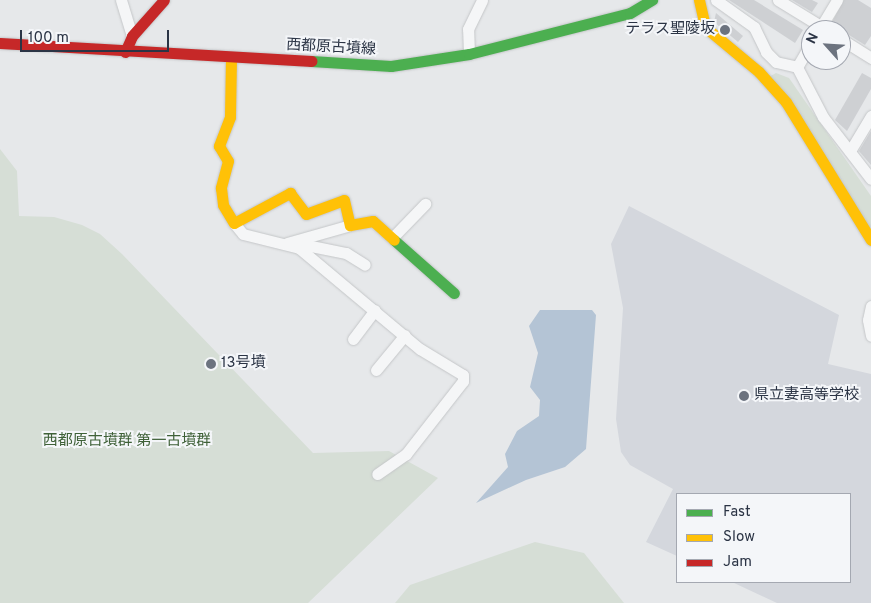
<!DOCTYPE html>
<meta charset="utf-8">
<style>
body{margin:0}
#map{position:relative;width:871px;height:603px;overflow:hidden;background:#e6e8ea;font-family:Overpass,"Noto Sans JP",sans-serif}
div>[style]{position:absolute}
.built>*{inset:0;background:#d4d7dd}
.green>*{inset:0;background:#d6ded6}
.water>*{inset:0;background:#b4c4d5}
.building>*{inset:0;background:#ced0d3}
.roads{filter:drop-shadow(0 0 1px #c4c6c8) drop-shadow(0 0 1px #c4c6c8)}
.street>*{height:11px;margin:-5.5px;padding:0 5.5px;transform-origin:5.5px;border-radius:5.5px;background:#f5f6f7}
.fast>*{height:11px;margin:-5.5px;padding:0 5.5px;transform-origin:5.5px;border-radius:5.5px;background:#4caf50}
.slow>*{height:11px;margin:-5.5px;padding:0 5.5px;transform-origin:5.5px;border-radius:5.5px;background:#ffc107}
.jam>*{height:11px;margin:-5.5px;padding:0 5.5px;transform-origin:5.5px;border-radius:5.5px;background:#c62828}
.dots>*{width:14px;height:14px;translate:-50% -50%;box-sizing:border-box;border:2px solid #f4f6f9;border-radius:50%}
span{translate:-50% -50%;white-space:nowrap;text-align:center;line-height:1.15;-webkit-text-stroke:4px #f4f6f9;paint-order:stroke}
.poi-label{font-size:15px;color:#2b3445}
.right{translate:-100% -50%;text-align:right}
.left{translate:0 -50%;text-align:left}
.street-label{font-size:15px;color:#2b3445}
.park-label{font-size:15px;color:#3f6138}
.legend{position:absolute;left:676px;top:493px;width:175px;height:90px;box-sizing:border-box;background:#f4f6f9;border:1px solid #a4a8b1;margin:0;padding:6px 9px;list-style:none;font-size:15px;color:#2b3445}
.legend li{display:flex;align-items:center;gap:10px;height:25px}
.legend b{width:25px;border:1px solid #a4a8b1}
.north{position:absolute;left:801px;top:20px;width:50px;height:50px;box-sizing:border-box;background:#f4f6f9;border:1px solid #a4a8b1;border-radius:50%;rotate:296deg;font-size:14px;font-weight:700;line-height:20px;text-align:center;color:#2b3445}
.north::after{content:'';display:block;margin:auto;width:18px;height:22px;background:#6c737f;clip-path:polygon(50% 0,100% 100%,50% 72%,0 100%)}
.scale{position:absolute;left:20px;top:30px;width:149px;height:22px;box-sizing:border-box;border:2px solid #2b3445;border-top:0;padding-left:6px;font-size:15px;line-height:18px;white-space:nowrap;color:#2b3445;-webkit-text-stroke:4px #f4f6f9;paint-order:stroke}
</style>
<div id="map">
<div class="built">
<div style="clip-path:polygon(629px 206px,839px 315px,828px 364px,871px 374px,871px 603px,777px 603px,732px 582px,850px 582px,850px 494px,677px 494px,677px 556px,646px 542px,673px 489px,630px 465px,621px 452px,616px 419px,623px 308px,611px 244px)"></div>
</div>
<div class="green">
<div style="clip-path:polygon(776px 73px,789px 78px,871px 196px,871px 233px,769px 77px)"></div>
<div style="clip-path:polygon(0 149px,17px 171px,19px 216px,54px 217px,82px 225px,100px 234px,122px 254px,313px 453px,389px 451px,438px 478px,308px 603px,0 603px)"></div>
<div style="clip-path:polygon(535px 542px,584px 553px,624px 603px,395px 603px,410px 585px)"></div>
</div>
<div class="water">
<div style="clip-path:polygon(540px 310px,592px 310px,596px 315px,586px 449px,565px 467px,526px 480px,476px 503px,508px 467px,505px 454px,517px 431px,539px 416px,540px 400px,530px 387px,538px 353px,529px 326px)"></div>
</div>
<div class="building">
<div style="clip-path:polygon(729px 0,754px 0,803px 30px,795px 43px)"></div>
<div style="clip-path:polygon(792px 0,812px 0,818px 3px,812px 12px)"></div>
<div style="clip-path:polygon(844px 0,858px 0,871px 8px,871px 36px,865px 45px,841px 30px,834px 30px,831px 24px)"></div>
<div style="clip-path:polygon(716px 13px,743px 36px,738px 42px,714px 22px)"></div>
<div style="clip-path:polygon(862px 73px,871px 78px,871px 89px,847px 131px,835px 120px)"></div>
<div style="clip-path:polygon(871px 131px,871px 165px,859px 151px)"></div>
</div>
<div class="roads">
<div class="street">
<div style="left:121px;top:0;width:38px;rotate:73deg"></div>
<div style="left:716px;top:0;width:47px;rotate:35.4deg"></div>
<div style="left:754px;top:27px;width:28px;rotate:64deg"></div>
<div style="left:766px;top:52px;width:14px;rotate:45deg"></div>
<div style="left:776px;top:62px;width:22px;rotate:13deg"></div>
<div style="left:778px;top:0;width:57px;rotate:31.5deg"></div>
<div style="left:819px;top:30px;width:35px;rotate:-59deg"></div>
<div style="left:841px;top:39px;width:36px;rotate:32deg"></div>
<div style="left:811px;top:43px;width:28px;rotate:120deg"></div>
<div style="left:797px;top:67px;width:56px;rotate:62.5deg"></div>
<div style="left:823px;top:117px;width:78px;rotate:52.3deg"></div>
<div style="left:469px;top:54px;width:25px;rotate:-92deg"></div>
<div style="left:468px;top:29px;width:32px;rotate:-64deg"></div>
<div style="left:850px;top:151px;width:41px;rotate:-59deg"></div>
<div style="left:234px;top:223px;width:14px;rotate:51deg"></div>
<div style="left:243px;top:234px;width:58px;rotate:14deg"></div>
<div style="left:299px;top:248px;width:158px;rotate:39.9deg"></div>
<div style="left:420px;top:349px;width:50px;rotate:31.2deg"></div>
<div style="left:463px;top:375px;width:6px;rotate:90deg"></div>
<div style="left:463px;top:381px;width:93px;rotate:128deg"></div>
<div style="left:406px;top:454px;width:35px;rotate:145deg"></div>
<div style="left:394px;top:236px;width:45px;rotate:-45.9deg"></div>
<div style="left:287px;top:243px;width:66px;rotate:-15.9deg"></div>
<div style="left:299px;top:248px;width:8px;rotate:-23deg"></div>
<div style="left:306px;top:245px;width:41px;rotate:11.3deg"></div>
<div style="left:346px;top:253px;width:22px;rotate:32deg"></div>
<div style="left:871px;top:306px;width:14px;rotate:102deg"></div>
<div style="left:868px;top:320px;width:16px;rotate:79deg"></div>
<div style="left:353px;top:339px;width:36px;rotate:-53deg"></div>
<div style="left:376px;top:370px;width:45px;rotate:-50.4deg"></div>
</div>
<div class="fast">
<div style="left:311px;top:61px;width:80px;rotate:3.6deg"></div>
<div style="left:391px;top:66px;width:79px;rotate:-8.7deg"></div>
<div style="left:469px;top:54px;width:166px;rotate:-14.3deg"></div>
<div style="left:630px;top:13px;width:26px;rotate:-31deg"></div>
<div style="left:394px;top:240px;width:80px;rotate:41.5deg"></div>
</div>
<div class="slow">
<div style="left:699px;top:0;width:28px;rotate:77deg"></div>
<div style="left:705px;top:27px;width:70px;rotate:39.8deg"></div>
<div style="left:759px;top:72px;width:40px;rotate:48deg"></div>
<div style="left:786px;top:102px;width:162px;rotate:58.4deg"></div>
<div style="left:231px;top:58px;width:59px;rotate:91deg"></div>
<div style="left:230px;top:117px;width:31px;rotate:111deg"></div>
<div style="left:219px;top:146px;width:17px;rotate:59deg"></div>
<div style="left:228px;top:161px;width:28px;rotate:105deg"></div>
<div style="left:221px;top:188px;width:17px;rotate:83deg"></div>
<div style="left:223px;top:205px;width:21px;rotate:59deg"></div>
<div style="left:234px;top:223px;width:64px;rotate:-28.2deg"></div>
<div style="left:290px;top:193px;width:26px;rotate:53deg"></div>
<div style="left:306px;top:214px;width:40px;rotate:-20.2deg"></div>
<div style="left:344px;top:200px;width:26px;rotate:77deg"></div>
<div style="left:350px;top:225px;width:23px;rotate:-10deg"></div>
<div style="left:373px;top:221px;width:28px;rotate:42deg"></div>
</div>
<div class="jam">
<div style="left:0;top:43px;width:312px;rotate:3.3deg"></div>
<div style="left:125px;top:52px;width:17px;rotate:-66deg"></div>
<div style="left:132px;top:36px;width:48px;rotate:-48.4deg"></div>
</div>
</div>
<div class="dots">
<div style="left:725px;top:30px;background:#6c737f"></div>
<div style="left:211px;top:364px;background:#6c737f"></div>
<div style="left:744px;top:396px;background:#6c737f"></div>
</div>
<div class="poi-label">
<span class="right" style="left:715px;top:30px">テラス聖陵坂</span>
<span class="left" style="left:221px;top:364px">13号墳</span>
<span class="left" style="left:754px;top:396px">県立妻高等学校</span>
</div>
<div class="street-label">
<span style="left:331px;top:48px;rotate:3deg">西都原古墳線</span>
</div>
<div class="park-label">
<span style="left:127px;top:442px">西都原古墳群 第一古墳群</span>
</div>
<ul class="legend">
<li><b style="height:6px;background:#4caf50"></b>Fast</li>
<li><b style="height:6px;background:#ffc107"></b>Slow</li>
<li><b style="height:6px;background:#c62828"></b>Jam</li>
</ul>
<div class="north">N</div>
<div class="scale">100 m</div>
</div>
